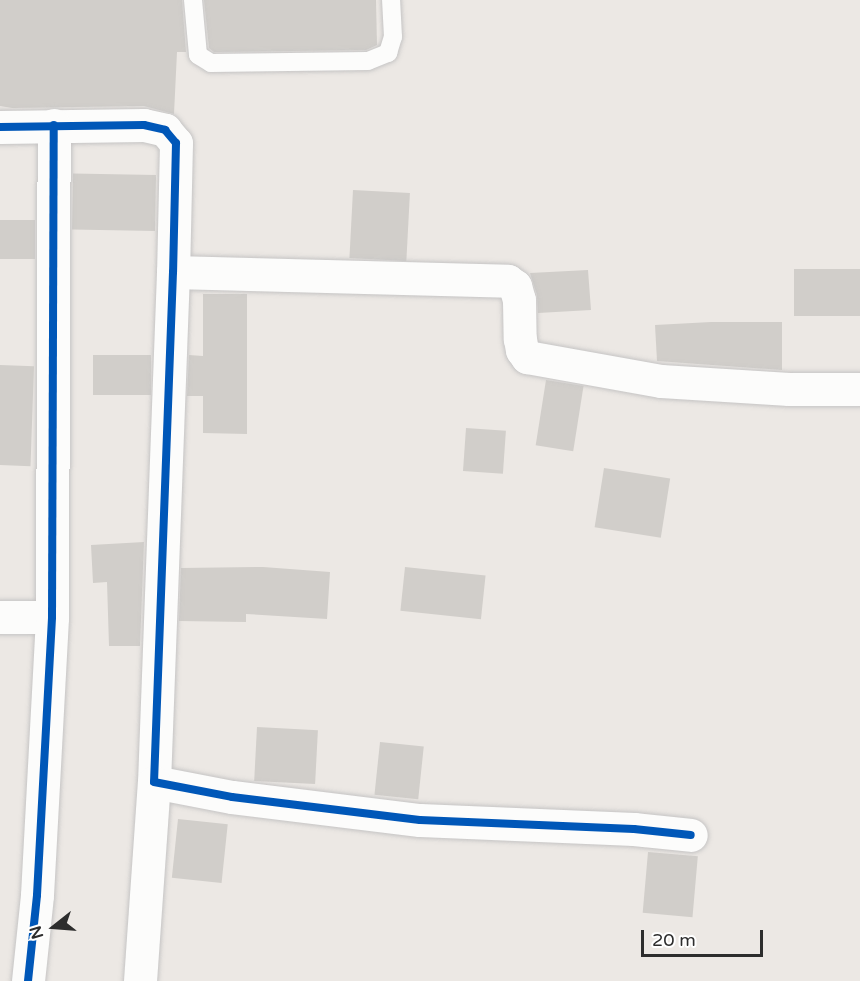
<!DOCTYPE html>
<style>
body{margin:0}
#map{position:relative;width:860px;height:981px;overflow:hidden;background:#ece8e4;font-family:"Varela Round",sans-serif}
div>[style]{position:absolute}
.building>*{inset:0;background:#d1ceca;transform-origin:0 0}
.roads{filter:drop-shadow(0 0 2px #c5c4c4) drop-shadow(0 0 2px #c5c4c4)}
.lane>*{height:18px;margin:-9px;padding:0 9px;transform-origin:9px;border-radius:9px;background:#fcfcfb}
.street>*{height:33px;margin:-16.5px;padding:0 16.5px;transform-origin:16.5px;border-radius:16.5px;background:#fcfcfb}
.cycleway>*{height:8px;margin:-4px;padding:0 4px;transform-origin:4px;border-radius:4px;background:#0057b8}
span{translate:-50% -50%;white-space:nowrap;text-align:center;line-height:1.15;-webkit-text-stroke:4.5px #fff;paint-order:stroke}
.north{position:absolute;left:24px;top:897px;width:60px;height:60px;-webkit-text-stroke:4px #fff;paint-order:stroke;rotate:253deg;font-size:16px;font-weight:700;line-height:24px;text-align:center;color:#2d2d2d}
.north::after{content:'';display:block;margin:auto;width:21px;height:27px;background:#2d2d2d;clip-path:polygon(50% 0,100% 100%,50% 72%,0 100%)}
.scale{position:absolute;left:641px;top:930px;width:122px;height:27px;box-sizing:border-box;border:3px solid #2d2d2d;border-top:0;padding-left:8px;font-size:18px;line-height:21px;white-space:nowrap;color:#2d2d2d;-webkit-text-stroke:4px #fff;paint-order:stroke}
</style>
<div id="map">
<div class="building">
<div style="clip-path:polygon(0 0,182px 0,186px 52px,177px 52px,174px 114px,144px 106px,12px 108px,0 106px)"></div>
<div style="clip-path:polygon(204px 0,376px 0,377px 45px,366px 50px,214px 52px,209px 48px)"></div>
<div style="left:156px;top:175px;width:56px;height:83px;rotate:91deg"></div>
<div style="left:353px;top:190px;width:57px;height:68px;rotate:3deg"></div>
<div style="left:35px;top:220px;width:39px;height:35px;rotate:90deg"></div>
<div style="left:794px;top:269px;width:66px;height:47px"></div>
<div style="clip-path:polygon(588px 270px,591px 310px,538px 313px,537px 295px,530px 273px)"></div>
<div style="clip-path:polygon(203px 294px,247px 294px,247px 434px,203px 433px,203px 396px,187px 396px,189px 355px,203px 356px)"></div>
<div style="clip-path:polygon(711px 322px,782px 322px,782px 370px,657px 361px,655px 325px)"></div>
<div style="left:93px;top:355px;width:58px;height:40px"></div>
<div style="left:0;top:365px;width:34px;height:100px;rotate:2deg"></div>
<div style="left:546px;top:380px;width:38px;height:66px;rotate:9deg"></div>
<div style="left:466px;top:428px;width:40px;height:43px;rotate:4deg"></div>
<div style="left:604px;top:468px;width:67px;height:60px;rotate:9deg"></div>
<div style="clip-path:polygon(144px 542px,140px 646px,109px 646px,107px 582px,93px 583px,91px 545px)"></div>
<div style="clip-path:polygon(263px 567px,330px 572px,327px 619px,246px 614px,246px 622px,179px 621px,181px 568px)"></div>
<div style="left:405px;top:567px;width:81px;height:44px;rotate:6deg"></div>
<div style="left:257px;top:727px;width:61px;height:54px;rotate:3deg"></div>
<div style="left:380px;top:742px;width:44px;height:53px;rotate:6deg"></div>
<div style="left:178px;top:819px;width:50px;height:59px;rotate:6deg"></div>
<div style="left:648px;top:852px;width:50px;height:61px;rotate:5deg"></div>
</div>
<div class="roads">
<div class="lane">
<div style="left:193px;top:0;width:55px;rotate:84.8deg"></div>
<div style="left:198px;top:55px;width:15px;rotate:32deg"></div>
<div style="left:211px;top:63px;width:157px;rotate:-0.7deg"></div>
<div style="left:368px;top:61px;width:22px;rotate:-22deg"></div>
<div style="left:388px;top:53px;width:17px;rotate:-73deg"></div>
<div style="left:393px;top:37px;width:37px;rotate:-93deg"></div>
</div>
<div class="street">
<div style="left:0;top:127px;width:144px;rotate:-0.8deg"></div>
<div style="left:144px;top:125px;width:22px;rotate:13deg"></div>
<div style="left:165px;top:130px;width:17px;rotate:50deg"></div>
<div style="left:176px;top:143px;width:129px;rotate:91.3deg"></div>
<div style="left:173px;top:272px;width:510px;rotate:92.13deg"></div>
<div style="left:154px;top:782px;width:79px;rotate:10.9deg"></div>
<div style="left:232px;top:797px;width:189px;rotate:7deg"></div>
<div style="left:420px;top:820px;width:214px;rotate:2.4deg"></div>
<div style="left:634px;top:829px;width:57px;rotate:6deg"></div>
<div style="left:173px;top:272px;width:335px;rotate:1.5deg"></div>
<div style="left:508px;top:281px;width:9px;rotate:36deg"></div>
<div style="left:515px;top:286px;width:15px;rotate:74deg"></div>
<div style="left:519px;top:300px;width:39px;rotate:89deg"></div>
<div style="left:520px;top:339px;width:11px;rotate:80deg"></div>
<div style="left:522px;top:350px;width:9px;rotate:54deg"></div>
<div style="left:527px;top:357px;width:136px;rotate:10.2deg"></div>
<div style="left:661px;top:381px;width:128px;rotate:3.6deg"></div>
<div style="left:789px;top:389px;width:71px"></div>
<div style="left:0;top:617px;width:52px"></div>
<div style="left:28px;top:981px;width:86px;rotate:-84deg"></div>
<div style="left:37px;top:895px;width:278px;rotate:-86.9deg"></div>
<div style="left:52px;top:617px;width:492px;rotate:-89.8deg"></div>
<div style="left:140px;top:981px;width:199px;rotate:-86deg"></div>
</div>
</div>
<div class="cycleway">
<div style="left:0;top:127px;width:144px;rotate:-0.8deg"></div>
<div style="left:144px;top:125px;width:22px;rotate:13deg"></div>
<div style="left:165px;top:130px;width:17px;rotate:50deg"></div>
<div style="left:176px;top:143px;width:129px;rotate:91.3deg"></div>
<div style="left:173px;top:272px;width:510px;rotate:92.13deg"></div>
<div style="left:154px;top:782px;width:79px;rotate:10.9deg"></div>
<div style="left:232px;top:797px;width:189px;rotate:7deg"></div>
<div style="left:420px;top:820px;width:214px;rotate:2.4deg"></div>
<div style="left:634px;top:829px;width:57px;rotate:6deg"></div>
<div style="left:28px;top:981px;width:86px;rotate:-84deg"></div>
<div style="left:37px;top:895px;width:278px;rotate:-86.9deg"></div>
<div style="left:52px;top:617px;width:492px;rotate:-89.8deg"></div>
</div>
<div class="north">N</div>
<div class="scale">20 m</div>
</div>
